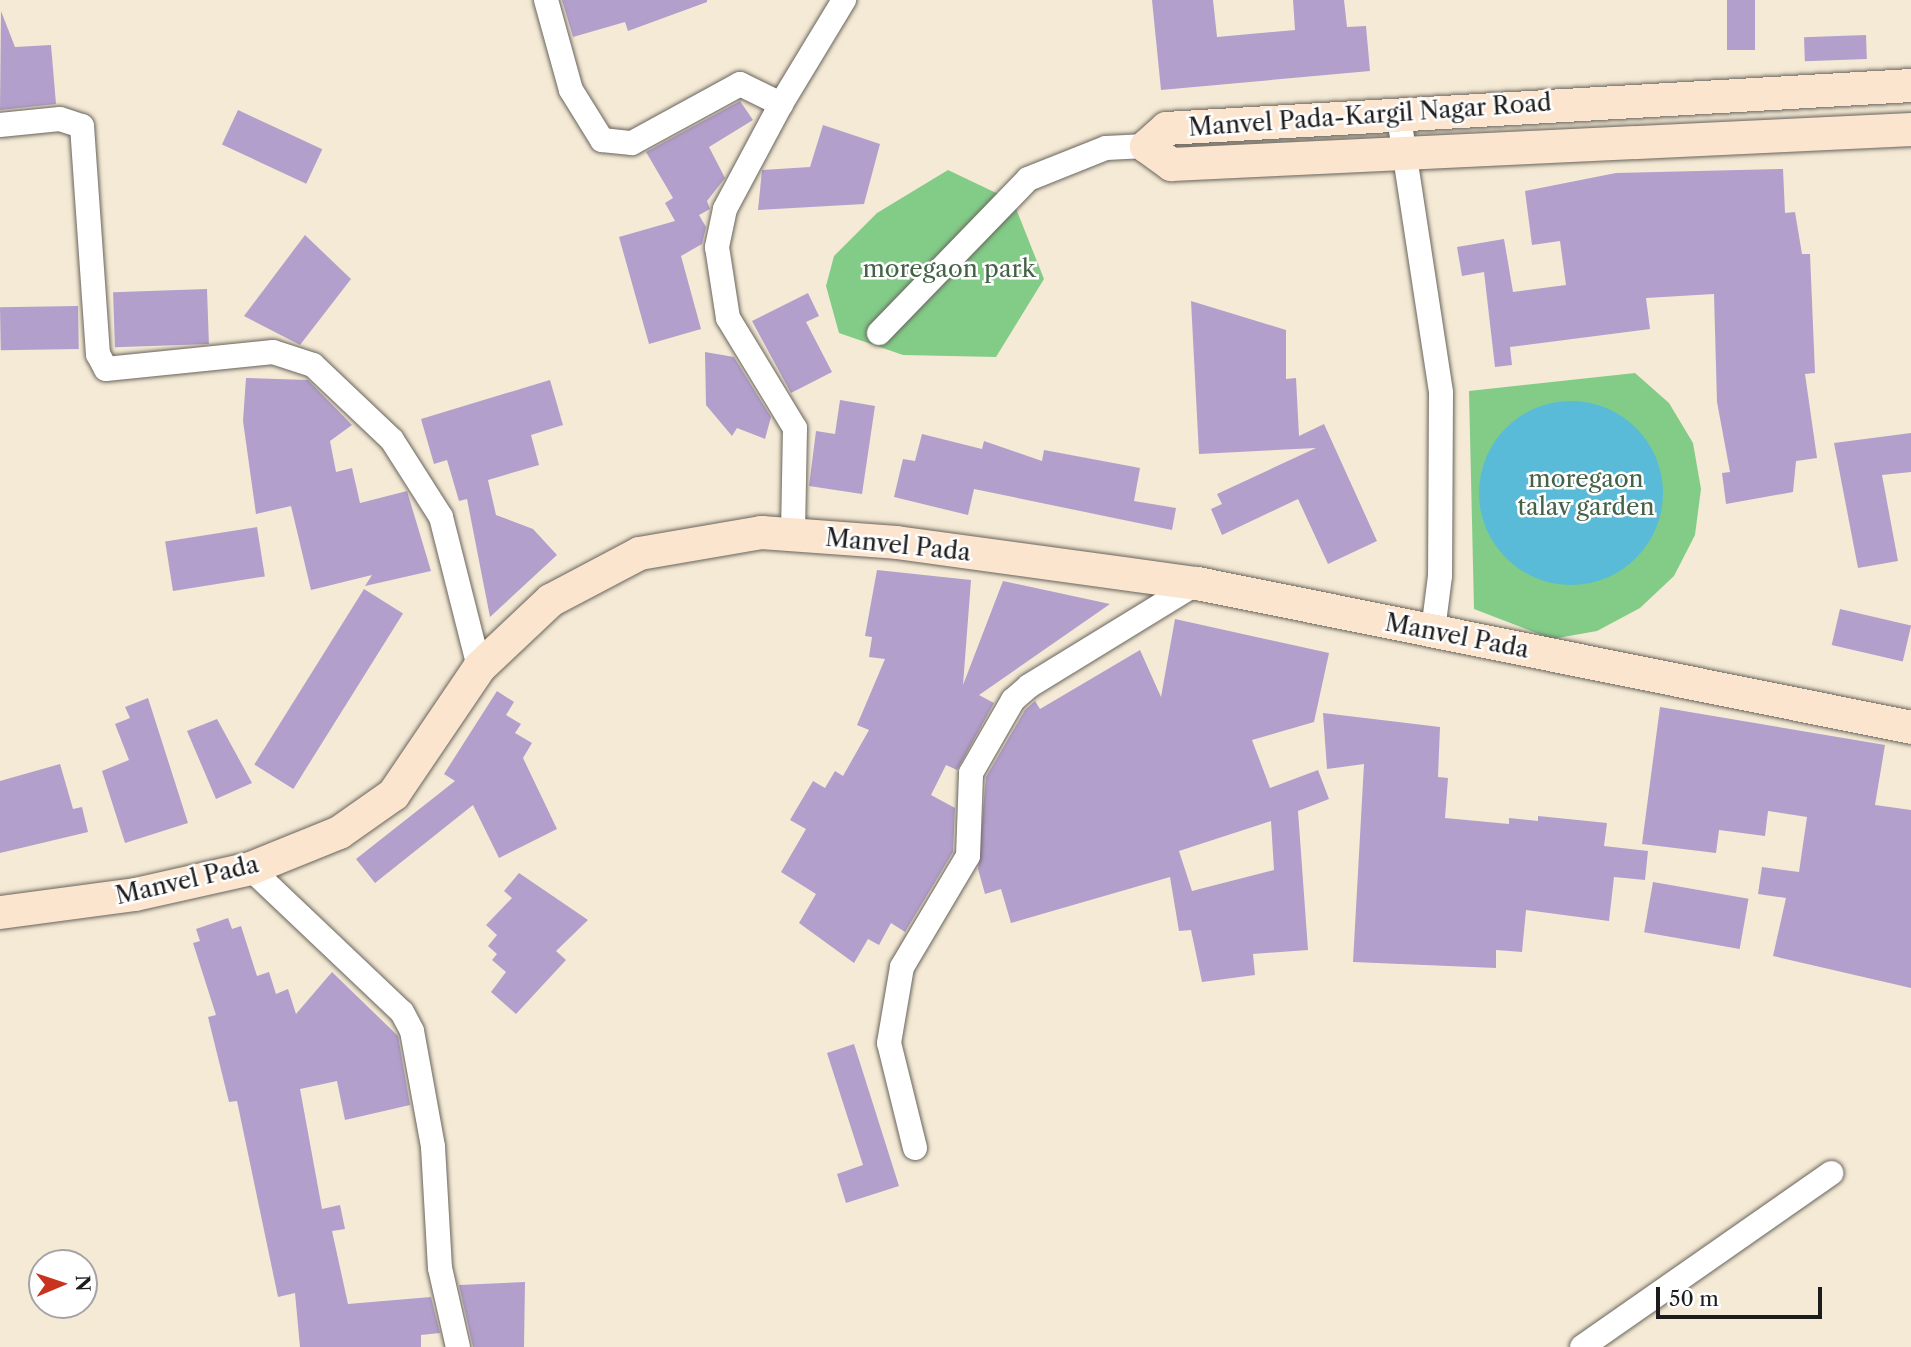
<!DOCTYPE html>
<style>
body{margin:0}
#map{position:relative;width:1911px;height:1347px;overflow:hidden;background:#f5ead5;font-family:"Libre Caslon Text",serif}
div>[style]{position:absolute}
.green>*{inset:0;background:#83cc88}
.water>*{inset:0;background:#59bbd7}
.round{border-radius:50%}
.building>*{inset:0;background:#b39fcb;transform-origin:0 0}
.roads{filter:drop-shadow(0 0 2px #68645d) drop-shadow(0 0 2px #68645d)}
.street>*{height:24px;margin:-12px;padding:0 12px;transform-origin:12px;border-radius:12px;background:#fff}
.secondary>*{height:33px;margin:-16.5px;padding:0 16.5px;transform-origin:16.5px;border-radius:16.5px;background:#fce5cf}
span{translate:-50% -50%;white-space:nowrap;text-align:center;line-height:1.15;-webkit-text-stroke:5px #fff;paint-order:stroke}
.street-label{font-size:24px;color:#1c1c1c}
.park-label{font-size:24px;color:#456247}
.north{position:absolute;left:28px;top:1249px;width:70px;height:70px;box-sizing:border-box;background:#fff;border:2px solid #a4a4a4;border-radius:50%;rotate:88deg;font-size:19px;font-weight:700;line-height:28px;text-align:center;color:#1c1c1c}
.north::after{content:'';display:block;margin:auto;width:24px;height:32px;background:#c8321e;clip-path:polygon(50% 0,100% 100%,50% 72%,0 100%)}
.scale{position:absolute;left:1656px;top:1287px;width:166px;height:32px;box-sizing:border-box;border:4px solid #1c1c1c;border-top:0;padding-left:9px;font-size:21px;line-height:24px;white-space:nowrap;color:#1c1c1c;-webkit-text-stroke:5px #fff;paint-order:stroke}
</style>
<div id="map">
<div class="green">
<div style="clip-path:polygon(948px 170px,1013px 201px,1044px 279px,996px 357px,903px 355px,839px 333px,826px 286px,834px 256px,877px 213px)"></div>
<div style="clip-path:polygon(1635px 373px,1669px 403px,1693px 443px,1701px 489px,1695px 535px,1674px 576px,1640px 608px,1597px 631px,1552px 639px,1474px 609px,1469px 391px)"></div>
</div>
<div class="water">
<div class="round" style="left:1479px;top:401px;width:184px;height:184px"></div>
</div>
<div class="building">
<div style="clip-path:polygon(562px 0,707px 0,707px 2px,628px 31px,625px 22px,573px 37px)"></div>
<div style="clip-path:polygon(1152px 0,1213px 0,1217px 37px,1295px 30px,1293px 0,1344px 0,1347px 27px,1366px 26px,1370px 71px,1161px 90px)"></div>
<div style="left:1727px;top:0;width:28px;height:50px"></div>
<div style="clip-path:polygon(1px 11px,15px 47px,51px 45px,56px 104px,0 110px)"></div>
<div style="left:1866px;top:35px;width:24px;height:62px;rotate:88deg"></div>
<div style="clip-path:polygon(740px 101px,753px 120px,709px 147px,725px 178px,707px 201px,710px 209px,699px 215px,706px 227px,702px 244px,681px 256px,701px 329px,649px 344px,619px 237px,675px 221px,665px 203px,673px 198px,646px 152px)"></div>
<div style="left:238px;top:110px;width:93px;height:38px;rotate:25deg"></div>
<div style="clip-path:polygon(823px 125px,880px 144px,864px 204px,758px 210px,762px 170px,810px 167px)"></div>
<div style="clip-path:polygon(1783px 169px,1785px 213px,1795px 212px,1802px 254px,1810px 254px,1815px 373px,1805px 374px,1817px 458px,1796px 461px,1793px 492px,1726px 504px,1722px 473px,1730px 472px,1717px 402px,1714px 294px,1646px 298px,1650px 329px,1510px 347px,1512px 365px,1495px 367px,1484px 272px,1462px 276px,1457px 247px,1504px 239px,1513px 292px,1566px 285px,1560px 241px,1532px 245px,1525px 191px,1616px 173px)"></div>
<div style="clip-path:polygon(305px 235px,351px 279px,300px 345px,244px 316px)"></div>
<div style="left:207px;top:289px;width:55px;height:94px;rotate:88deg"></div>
<div style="clip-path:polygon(808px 293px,819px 316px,806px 322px,832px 372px,791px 393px,752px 321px)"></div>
<div style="clip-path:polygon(1191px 301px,1286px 330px,1286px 379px,1296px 378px,1299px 436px,1324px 424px,1377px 541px,1328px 564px,1298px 499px,1222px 535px,1211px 509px,1222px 504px,1217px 494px,1316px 448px,1199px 454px)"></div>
<div style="left:78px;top:306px;width:43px;height:78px;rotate:89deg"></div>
<div style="clip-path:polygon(705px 352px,734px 357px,771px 417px,765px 439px,737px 428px,732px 436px,706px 405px)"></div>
<div style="clip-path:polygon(246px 378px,308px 380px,352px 425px,330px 441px,336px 472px,352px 468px,360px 503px,407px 491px,431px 571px,365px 586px,372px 575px,311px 590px,291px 506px,256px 514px,243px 421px)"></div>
<div style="clip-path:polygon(550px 380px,563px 425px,531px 435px,539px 465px,488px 480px,496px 515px,533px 529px,557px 555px,490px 617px,467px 499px,459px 501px,447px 460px,434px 464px,421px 419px)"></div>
<div style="clip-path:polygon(840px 400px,875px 406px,862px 494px,809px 486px,816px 431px,835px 434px)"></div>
<div style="clip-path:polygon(1911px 433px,1911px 472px,1882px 475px,1898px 561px,1858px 568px,1834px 443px)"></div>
<div style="clip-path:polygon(922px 434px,982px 449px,984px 441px,1042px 461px,1044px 450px,1140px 468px,1134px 501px,1176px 508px,1172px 530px,974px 489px,968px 515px,894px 497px,903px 459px,915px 461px)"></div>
<div style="left:257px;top:527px;width:50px;height:93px;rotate:81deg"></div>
<div style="clip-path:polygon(877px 570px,971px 580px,963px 685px,1003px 581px,1110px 604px,979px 695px,994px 703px,957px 770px,946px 765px,931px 795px,955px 808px,953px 852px,905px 932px,891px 923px,879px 945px,868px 939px,854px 963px,799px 923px,816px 894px,781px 872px,806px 829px,790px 820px,813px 781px,825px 788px,835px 771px,843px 776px,869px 730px,857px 725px,885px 659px,869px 657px,872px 637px,865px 636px)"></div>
<div style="left:364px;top:589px;width:46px;height:207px;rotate:32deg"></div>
<div style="left:1840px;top:609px;width:73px;height:37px;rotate:13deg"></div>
<div style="clip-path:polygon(evenodd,1175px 619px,1329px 653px,1314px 722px,1252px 740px,1270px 788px,1318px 770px,1329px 799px,1298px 811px,1308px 950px,1253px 954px,1255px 975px,1202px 982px,1191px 930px,1179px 931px,1170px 877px,1011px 923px,1001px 889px,985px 894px,978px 869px,986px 777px,1025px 710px,1035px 701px,1040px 709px,1140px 650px,1161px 697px,1175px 619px,1271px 821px,1274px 870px,1192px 891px,1179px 851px,1271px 821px)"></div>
<div style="clip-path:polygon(497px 691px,514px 702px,506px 715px,521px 724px,515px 733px,532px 743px,523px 758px,557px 829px,499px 858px,473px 805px,375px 883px,356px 859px,455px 781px,444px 774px)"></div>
<div style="clip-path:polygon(148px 698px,188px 823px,125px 843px,102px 771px,129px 760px,115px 724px,130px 718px,125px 707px)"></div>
<div style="clip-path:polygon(1660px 707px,1885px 745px,1875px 805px,1911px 810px,1911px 988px,1773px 956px,1786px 898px,1758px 894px,1762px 867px,1799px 872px,1807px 817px,1768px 811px,1765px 836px,1719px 830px,1716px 853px,1642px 844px)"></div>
<div style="clip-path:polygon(1323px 713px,1440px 727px,1438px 777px,1448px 778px,1445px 818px,1509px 824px,1509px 818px,1538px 821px,1538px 816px,1607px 823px,1604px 846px,1648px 851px,1645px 880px,1614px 877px,1609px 921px,1526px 910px,1522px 952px,1496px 950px,1496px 968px,1353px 962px,1364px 764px,1327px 769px)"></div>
<div style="clip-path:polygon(217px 719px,252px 783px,216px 799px,187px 731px)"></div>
<div style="clip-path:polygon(60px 764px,73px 809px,82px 807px,88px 832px,0 853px,0 781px)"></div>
<div style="clip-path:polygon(519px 873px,588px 920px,556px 951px,566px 960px,516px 1014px,491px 992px,506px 972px,492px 960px,497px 954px,488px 946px,497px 935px,486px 925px,512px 898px,504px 891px)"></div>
<div style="left:1653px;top:882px;width:97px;height:51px;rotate:10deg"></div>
<div style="clip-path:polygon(228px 918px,232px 929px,241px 926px,257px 976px,269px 972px,276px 994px,288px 989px,296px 1014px,332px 972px,398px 1036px,410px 1105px,345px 1120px,337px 1081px,300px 1089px,322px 1209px,340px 1205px,345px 1229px,332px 1231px,348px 1304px,431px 1297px,440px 1333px,421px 1335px,421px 1347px,300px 1347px,295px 1293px,278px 1297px,237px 1101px,229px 1102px,208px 1017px,216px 1015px,193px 943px,200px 941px,196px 929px)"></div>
<div style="clip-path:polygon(854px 1044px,899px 1186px,846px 1203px,837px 1174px,863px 1165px,827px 1053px)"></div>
<div style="clip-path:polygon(525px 1282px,524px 1347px,473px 1347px,459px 1285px)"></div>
</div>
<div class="roads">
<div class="street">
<div style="left:546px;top:0;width:93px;rotate:74.5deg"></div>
<div style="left:571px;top:90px;width:59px;rotate:58.2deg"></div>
<div style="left:602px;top:140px;width:30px;rotate:6deg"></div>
<div style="left:632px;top:143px;width:123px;rotate:-28.6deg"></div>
<div style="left:740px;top:84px;width:46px;rotate:26deg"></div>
<div style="left:781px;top:104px;width:119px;rotate:118.1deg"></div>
<div style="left:725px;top:209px;width:39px;rotate:102deg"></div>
<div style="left:717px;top:247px;width:72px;rotate:81.2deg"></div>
<div style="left:728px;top:318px;width:129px;rotate:58.7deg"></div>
<div style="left:795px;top:428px;width:107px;rotate:91.1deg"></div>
<div style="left:781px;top:104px;width:122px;rotate:-58.8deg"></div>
<div style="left:1398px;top:111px;width:285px;rotate:81.3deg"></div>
<div style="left:1441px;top:393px;width:183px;rotate:90.3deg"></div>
<div style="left:1440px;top:576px;width:55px;rotate:97.3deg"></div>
<div style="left:0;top:125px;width:60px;rotate:-5.7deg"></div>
<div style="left:60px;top:119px;width:23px;rotate:18deg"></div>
<div style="left:82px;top:126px;width:229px;rotate:86deg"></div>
<div style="left:98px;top:354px;width:17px;rotate:62deg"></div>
<div style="left:106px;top:369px;width:168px;rotate:-5.8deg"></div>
<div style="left:273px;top:352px;width:42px;rotate:18deg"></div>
<div style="left:313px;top:365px;width:109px;rotate:43.5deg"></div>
<div style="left:392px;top:440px;width:91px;rotate:57.5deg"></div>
<div style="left:441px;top:517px;width:155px;rotate:75.8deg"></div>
<div style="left:879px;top:333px;width:214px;rotate:-45.9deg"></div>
<div style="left:1028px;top:179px;width:84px;rotate:-21.7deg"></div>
<div style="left:1106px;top:148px;width:40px;rotate:-2.9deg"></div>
<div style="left:250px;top:868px;width:209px;rotate:43.5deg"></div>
<div style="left:402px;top:1012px;width:21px;rotate:62deg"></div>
<div style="left:412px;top:1031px;width:118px;rotate:79.7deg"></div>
<div style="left:433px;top:1147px;width:121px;rotate:86.7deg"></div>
<div style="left:440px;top:1268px;width:81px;rotate:77.2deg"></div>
<div style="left:915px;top:1148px;width:108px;rotate:-103.9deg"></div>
<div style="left:889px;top:1043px;width:77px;rotate:-80.3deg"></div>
<div style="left:902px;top:967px;width:129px;rotate:-59.3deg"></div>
<div style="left:968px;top:856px;width:83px;rotate:-87.9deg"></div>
<div style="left:971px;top:773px;width:84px;rotate:-60.1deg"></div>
<div style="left:1013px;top:700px;width:21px;rotate:-41deg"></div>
<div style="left:1029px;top:686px;width:197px;rotate:-31.5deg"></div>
<div style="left:1582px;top:1347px;width:304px;rotate:-34.9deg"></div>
</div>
<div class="secondary">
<div style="left:1911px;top:85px;width:746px;rotate:176.7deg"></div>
<div style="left:1166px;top:128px;width:27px;rotate:138deg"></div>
<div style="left:1146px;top:146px;width:31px;rotate:36deg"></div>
<div style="left:1171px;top:164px;width:741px;rotate:-2.71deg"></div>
<div style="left:0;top:912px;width:136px;rotate:-7.6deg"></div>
<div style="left:135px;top:894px;width:118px;rotate:-12.7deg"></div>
<div style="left:250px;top:868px;width:96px;rotate:-22deg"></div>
<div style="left:339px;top:832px;width:66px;rotate:-35.1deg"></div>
<div style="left:393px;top:794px;width:153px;rotate:-55.9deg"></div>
<div style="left:479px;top:667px;width:98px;rotate:-43.3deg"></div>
<div style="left:550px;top:600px;width:101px;rotate:-27.8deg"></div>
<div style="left:639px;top:553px;width:124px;rotate:-9.8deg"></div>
<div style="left:761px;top:532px;width:135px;rotate:4.2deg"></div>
<div style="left:896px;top:542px;width:304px;rotate:7.8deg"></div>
<div style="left:1197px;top:583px;width:728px;rotate:11.4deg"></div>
</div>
</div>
<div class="street-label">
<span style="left:1370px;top:115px;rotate:-4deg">Manvel Pada-Kargil Nagar Road</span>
<span style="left:898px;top:545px;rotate:6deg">Manvel Pada</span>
<span style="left:1457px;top:636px;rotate:11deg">Manvel Pada</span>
<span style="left:187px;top:880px;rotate:-13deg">Manvel Pada</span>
</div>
<div class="park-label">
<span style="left:949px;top:269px">moregaon park</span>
<span style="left:1586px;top:493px">moregaon<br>talav garden</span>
</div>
<div class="north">N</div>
<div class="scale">50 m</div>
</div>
